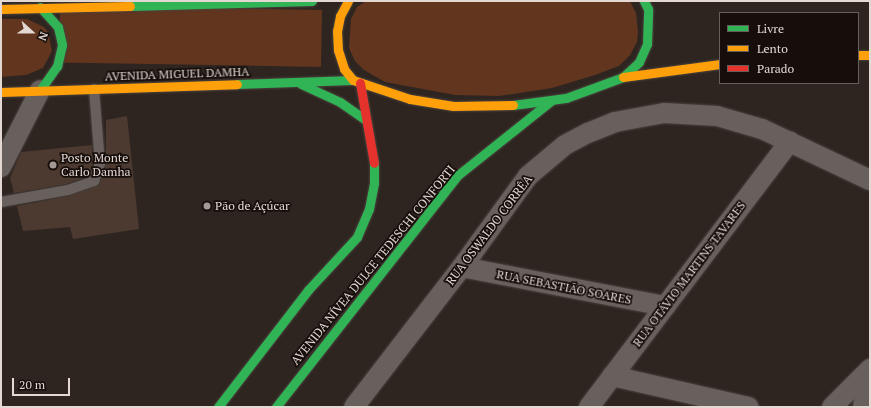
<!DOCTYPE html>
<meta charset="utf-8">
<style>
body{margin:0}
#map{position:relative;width:871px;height:408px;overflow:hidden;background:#2e2520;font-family:"PT Serif",serif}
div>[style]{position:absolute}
.green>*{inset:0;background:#61351e;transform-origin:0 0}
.building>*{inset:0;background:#4c3a30}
.roads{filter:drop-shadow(0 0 1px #4b433f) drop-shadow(0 0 1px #4b433f)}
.lane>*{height:10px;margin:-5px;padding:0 5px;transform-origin:5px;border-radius:5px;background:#68605c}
.street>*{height:20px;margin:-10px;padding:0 10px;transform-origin:10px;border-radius:10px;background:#68605c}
.fast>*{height:9px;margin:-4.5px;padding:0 4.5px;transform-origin:4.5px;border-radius:4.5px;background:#30b455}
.slow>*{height:9px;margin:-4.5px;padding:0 4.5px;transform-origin:4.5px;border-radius:4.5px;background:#ff9f0a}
.jam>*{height:9px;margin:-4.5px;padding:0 4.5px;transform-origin:4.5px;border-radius:4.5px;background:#e5322d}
.dots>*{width:11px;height:11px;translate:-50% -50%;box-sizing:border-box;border:2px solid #160e0a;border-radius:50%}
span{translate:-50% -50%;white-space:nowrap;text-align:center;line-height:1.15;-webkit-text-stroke:3.5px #160e0a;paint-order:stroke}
.street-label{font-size:12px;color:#e4d8d3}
.poi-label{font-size:12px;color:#e4d8d3}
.left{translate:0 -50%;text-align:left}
.frame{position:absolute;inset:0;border:2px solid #e4d8d3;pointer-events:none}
.legend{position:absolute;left:719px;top:12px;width:140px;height:72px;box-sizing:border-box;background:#160e0a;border:1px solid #685f5a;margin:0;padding:5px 7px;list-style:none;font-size:12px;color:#e4d8d3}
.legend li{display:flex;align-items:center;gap:8px;height:20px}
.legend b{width:20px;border:1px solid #685f5a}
.north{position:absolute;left:12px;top:12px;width:40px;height:40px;-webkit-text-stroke:3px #160e0a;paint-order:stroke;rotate:111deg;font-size:11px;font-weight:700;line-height:16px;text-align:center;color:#e4d8d3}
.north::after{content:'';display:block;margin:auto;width:14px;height:18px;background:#e4d8d3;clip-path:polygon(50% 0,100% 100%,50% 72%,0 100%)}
.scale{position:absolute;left:12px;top:378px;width:58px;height:18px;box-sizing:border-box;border:2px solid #e4d8d3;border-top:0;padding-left:5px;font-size:12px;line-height:14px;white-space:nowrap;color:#e4d8d3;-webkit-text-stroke:3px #160e0a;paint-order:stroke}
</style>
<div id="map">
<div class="green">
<div style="clip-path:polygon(366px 1px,630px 1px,636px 13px,638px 32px,637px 42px,630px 55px,619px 66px,595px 75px,552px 88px,499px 96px,455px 95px,385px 82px,364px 70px,355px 61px,349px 48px,351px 19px,357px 7px)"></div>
<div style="left:322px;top:10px;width:57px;height:262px;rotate:91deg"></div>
<div style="clip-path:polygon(1px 19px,27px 19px,44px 27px,48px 32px,52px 51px,43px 68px,26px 75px,1px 77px)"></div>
</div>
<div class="building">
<div style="clip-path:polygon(127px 116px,139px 229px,73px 239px,70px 227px,23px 231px,17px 206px,69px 196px,99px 185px,106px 164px,106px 120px)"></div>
<div style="clip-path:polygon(92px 145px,93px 163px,89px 176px,66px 184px,14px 193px,10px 178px,21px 152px)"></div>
</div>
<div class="roads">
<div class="lane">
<div style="left:1px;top:202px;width:68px;rotate:-10.2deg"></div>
<div style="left:68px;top:190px;width:28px;rotate:-19deg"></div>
<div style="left:94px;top:181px;width:18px;rotate:-71deg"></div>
<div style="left:100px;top:164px;width:75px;rotate:-94.6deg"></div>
</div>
<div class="street">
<div style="left:1px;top:167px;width:86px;rotate:-63.1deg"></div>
<div style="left:462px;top:267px;width:207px;rotate:10.9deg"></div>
<div style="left:612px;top:376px;width:140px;rotate:12.8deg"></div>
<div style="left:354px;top:407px;width:177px;rotate:-52.4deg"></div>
<div style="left:462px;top:267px;width:112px;rotate:-54deg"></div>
<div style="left:528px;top:176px;width:48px;rotate:-40deg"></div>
<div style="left:565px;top:145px;width:26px;rotate:-28deg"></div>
<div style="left:588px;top:133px;width:29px;rotate:-22deg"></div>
<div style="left:615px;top:122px;width:50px;rotate:-10.4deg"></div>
<div style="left:664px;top:113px;width:53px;rotate:3.2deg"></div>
<div style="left:717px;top:116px;width:47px;rotate:16.1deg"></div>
<div style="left:762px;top:129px;width:119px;rotate:25.3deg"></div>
<div style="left:589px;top:407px;width:333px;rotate:-52.9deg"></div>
<div style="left:832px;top:407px;width:54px;rotate:-45deg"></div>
<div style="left:863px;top:407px;width:38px;rotate:-79deg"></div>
</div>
<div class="fast">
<div style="left:130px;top:6px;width:182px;rotate:-1.6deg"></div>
<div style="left:40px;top:7px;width:27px;rotate:48deg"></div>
<div style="left:58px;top:27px;width:18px;rotate:77deg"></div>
<div style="left:62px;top:45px;width:22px;rotate:103deg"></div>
<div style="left:57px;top:66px;width:29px;rotate:125deg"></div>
<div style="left:237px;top:84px;width:116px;rotate:-2deg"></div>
<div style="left:301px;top:84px;width:43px;rotate:24.8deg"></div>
<div style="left:340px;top:102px;width:32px;rotate:35deg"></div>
<div style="left:513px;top:105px;width:53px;rotate:-7.5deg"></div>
<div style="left:566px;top:98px;width:61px;rotate:-20.2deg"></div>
<div style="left:623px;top:77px;width:22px;rotate:-43deg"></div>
<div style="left:639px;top:62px;width:20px;rotate:-66deg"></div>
<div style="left:647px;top:44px;width:35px;rotate:-88deg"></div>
<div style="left:648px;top:9px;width:9px;rotate:-117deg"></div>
<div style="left:218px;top:407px;width:148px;rotate:-52.4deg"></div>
<div style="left:308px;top:290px;width:72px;rotate:-47.2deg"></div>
<div style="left:357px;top:237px;width:30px;rotate:-67deg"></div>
<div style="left:369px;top:209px;width:26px;rotate:-79deg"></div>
<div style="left:374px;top:183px;width:20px;rotate:-90deg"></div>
<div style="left:276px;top:407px;width:295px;rotate:-51.9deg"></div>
<div style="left:458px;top:175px;width:120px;rotate:-38.6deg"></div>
</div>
<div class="slow">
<div style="left:348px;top:1px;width:17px;rotate:118deg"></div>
<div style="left:340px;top:16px;width:15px;rotate:101deg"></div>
<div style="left:337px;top:31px;width:19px;rotate:87deg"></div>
<div style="left:338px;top:50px;width:20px;rotate:72deg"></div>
<div style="left:344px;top:69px;width:14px;rotate:51deg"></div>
<div style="left:353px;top:80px;width:60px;rotate:18.4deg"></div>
<div style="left:410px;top:99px;width:44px;rotate:9.2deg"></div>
<div style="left:453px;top:106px;width:60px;rotate:-1deg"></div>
<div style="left:1px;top:9px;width:129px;rotate:-1.3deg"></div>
<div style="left:858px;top:55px;width:12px"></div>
<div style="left:623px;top:77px;width:98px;rotate:-7.6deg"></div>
<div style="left:1px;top:92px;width:236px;rotate:-1.9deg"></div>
</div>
<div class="jam">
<div style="left:360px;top:83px;width:81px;rotate:80.1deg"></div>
</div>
</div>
<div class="dots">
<div style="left:53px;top:165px;background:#a49994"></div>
<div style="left:207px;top:206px;background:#a49994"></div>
</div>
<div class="street-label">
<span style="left:177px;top:74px;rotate:-2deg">AVENIDA MIGUEL DAMHA</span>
<span style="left:489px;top:230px;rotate:-53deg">RUA OSWALDO CORRÊA</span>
<span style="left:373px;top:265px;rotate:-51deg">AVENIDA NÍVEA DULCE TEDESCHI CONFORTI</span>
<span style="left:689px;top:274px;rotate:-53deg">RUA OTÁVIO MARTINS TAVARES</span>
<span style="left:564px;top:287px;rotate:11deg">RUA SEBASTIÃO SOARES</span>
</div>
<div class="poi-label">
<span class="left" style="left:61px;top:165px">Posto Monte<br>Carlo Damha</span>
<span class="left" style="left:215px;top:206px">Pão de Açúcar</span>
</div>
<div class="frame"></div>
<ul class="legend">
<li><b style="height:5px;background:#30b455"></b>Livre</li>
<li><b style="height:5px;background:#ff9f0a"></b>Lento</li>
<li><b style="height:5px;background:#e5322d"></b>Parado</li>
</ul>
<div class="north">N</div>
<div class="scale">20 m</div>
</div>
